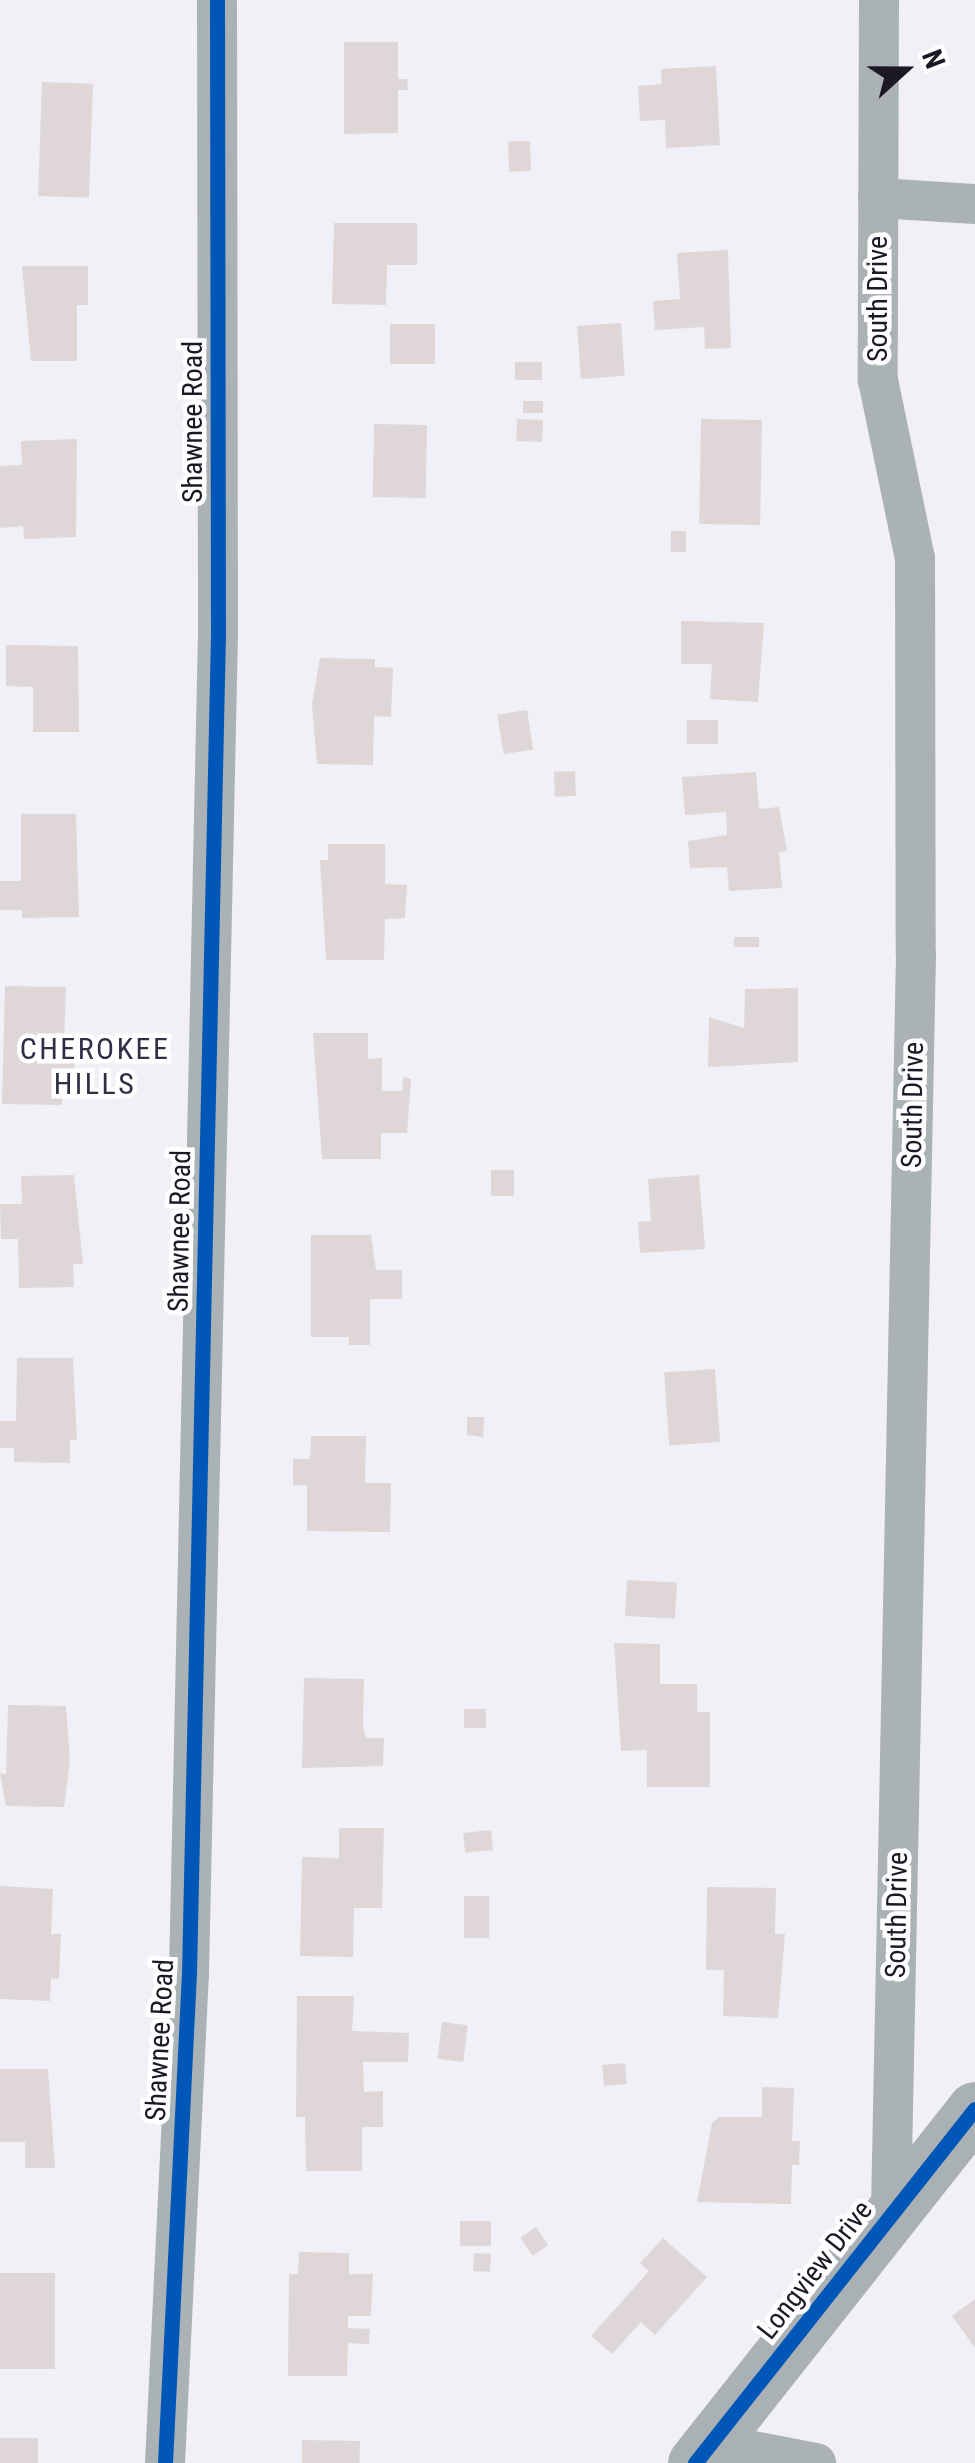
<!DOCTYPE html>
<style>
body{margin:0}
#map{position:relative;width:975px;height:2463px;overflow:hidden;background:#f1f0f6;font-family:"Roboto Condensed",sans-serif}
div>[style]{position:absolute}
.building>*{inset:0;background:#dfd6d8;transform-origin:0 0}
.street>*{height:40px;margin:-20px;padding:0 20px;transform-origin:20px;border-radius:20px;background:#aab2b5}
.secondary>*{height:55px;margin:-27.5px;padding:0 27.5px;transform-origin:27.5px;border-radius:27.5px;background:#a9b1b5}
.cycleway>*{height:15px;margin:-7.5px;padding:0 7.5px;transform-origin:7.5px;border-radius:7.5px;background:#0057b8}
span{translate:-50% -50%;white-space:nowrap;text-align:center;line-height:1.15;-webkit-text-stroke:9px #fff;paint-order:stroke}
.street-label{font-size:28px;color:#1c1926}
.neighbourhood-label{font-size:30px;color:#332c47;letter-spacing:2.5px}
.north{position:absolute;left:855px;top:20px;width:100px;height:100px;-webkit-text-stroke:8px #fff;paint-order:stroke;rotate:69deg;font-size:28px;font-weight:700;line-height:40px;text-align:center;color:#1c1926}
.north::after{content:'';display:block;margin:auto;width:35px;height:45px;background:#1c1926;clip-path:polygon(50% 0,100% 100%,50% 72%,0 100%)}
</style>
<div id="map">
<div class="building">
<div style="clip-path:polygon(344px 42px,398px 42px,398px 79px,407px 79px,408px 90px,398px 90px,398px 133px,344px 134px)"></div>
<div style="clip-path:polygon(716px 66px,720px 145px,666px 148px,665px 120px,640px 121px,638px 86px,662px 84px,661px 69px)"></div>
<div style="left:42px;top:82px;width:51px;height:114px;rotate:2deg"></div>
<div style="left:530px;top:141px;width:30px;height:22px;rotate:88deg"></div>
<div style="clip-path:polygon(334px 223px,417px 223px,417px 265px,387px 265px,386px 305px,332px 304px)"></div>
<div style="clip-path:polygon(728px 250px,731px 348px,705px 349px,704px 327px,655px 330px,653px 301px,680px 299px,677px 253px)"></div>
<div style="clip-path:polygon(22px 266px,88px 266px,88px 305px,77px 305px,77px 361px,31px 361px)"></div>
<div style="left:621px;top:323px;width:53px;height:44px;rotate:86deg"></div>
<div style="left:390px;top:324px;width:45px;height:40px"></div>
<div style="left:515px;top:362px;width:27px;height:18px"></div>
<div style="left:523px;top:401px;width:20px;height:12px"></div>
<div style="left:517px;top:419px;width:26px;height:22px;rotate:2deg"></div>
<div style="left:701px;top:419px;width:61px;height:105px;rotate:1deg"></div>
<div style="left:374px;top:424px;width:53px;height:73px;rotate:1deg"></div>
<div style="clip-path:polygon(77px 439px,76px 537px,24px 539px,23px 526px,0 528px,0 466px,22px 465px,21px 441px)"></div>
<div style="left:671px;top:531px;width:15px;height:21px"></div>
<div style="clip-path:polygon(681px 621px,764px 623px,758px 702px,710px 699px,712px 664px,681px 664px)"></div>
<div style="clip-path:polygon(6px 645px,78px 646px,79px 732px,33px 732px,33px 687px,6px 686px)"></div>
<div style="clip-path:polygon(320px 658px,375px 659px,375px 667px,393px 668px,391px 717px,374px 716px,373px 765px,317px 764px,312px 704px)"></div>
<div style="left:527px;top:710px;width:40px;height:30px;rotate:81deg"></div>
<div style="left:718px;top:720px;width:24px;height:31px;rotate:90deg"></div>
<div style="left:575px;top:771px;width:25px;height:21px;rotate:88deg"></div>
<div style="clip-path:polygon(756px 772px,759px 809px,779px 807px,787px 851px,779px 852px,782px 888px,729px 891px,727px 867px,690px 868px,688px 841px,727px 835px,726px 812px,685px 815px,682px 777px)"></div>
<div style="clip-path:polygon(21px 814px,76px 814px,79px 917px,22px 918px,22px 910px,0 910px,0 881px,21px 881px)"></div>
<div style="clip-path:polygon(328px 844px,385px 844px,385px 884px,407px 885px,405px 918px,385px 919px,384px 960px,326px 960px,320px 860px,328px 860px)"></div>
<div style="left:759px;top:937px;width:10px;height:25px;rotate:90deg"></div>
<div style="clip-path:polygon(5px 986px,66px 987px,64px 1045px,75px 1046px,74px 1081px,62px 1080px,62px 1105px,2px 1104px)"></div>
<div style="clip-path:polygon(798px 988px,798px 1062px,708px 1067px,709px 1017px,744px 1028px,745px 989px)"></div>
<div style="clip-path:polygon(313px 1033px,368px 1033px,368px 1059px,382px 1058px,382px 1091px,402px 1091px,403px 1077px,411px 1079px,407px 1133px,381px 1133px,381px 1159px,322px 1159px)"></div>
<div style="left:491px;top:1170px;width:23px;height:26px"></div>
<div style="clip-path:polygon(74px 1175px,83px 1264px,73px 1264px,74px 1287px,19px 1288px,18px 1239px,1px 1239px,0 1204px,22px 1204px,21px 1176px)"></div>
<div style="clip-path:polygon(699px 1175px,705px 1249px,640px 1253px,638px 1222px,651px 1221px,648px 1179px)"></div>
<div style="clip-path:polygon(311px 1235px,371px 1235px,376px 1270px,402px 1270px,402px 1299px,370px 1299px,370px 1345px,349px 1345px,349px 1337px,311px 1337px)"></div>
<div style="clip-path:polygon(17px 1358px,73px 1358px,77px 1440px,70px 1440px,70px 1463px,14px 1462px,14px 1448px,0 1448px,0 1421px,16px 1421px)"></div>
<div style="left:715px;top:1369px;width:73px;height:51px;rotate:86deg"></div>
<div style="clip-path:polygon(467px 1417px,484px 1417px,483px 1437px,467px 1435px)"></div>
<div style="clip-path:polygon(311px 1436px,366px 1436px,365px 1483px,391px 1483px,390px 1532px,307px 1531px,307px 1486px,293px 1485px,293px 1459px,310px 1459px)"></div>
<div style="left:627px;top:1580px;width:50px;height:36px;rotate:3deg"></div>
<div style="clip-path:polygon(614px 1643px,660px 1644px,660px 1684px,697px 1684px,697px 1712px,710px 1712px,710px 1787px,647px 1787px,647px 1750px,621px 1751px)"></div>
<div style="clip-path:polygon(304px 1678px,364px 1679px,363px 1727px,366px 1738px,384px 1738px,383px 1766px,302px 1768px)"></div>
<div style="clip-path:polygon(8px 1705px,66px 1706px,70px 1761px,64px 1807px,6px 1806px,0 1773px,6px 1774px)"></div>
<div style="left:464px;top:1709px;width:22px;height:19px"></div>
<div style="clip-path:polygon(339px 1828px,384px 1828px,382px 1908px,354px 1908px,353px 1957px,300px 1956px,302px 1857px,339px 1858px)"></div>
<div style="left:491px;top:1830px;width:20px;height:28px;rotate:84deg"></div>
<div style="clip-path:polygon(0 1886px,53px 1889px,51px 1934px,61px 1934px,59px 1979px,51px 1978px,50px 2001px,0 1999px)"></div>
<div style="clip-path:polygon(707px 1887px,776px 1888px,775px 1934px,785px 1934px,778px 2018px,723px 2016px,724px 1970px,706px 1970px)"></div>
<div style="left:464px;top:1896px;width:25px;height:42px"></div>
<div style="clip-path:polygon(297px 1996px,354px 1996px,352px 2031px,409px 2033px,408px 2062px,363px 2062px,364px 2092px,383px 2091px,383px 2127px,362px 2127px,362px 2171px,306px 2171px,305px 2117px,296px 2117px)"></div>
<div style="left:442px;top:2022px;width:26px;height:37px;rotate:7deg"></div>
<div style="left:625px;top:2063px;width:21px;height:23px;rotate:85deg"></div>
<div style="clip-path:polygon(0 2069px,48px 2069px,55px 2168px,25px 2168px,25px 2142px,0 2142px)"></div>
<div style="clip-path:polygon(762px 2087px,794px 2088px,792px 2141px,800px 2141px,799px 2165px,792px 2165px,791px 2204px,697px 2202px,712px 2123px,719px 2117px,762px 2117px)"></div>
<div style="left:491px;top:2221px;width:25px;height:31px;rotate:90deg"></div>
<div style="left:536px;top:2227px;width:22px;height:19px;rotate:56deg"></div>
<div style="clip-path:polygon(663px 2238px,707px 2277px,655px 2335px,641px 2322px,612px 2354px,591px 2336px,649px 2271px,640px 2263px)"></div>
<div style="clip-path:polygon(299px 2252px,349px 2253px,349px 2274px,373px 2274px,371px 2316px,348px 2316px,348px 2328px,370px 2329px,369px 2344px,348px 2343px,347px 2376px,288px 2376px,289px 2274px,298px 2274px)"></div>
<div style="left:474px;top:2253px;width:17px;height:18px;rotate:3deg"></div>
<div style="left:0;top:2273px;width:55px;height:96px"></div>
<div style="clip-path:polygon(975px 2299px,975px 2348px,952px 2316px)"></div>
<div style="left:0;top:2438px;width:38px;height:25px"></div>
<div style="left:302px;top:2440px;width:58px;height:23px;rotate:1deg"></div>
</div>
<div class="street">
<div style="left:879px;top:0;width:380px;rotate:90.2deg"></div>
<div style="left:878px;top:380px;width:182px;rotate:78.3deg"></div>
<div style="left:915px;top:558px;width:396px;rotate:89.9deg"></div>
<div style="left:916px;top:954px;width:1259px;rotate:91.14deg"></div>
<div style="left:878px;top:198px;width:97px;rotate:3.5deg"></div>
<div style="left:711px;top:2443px;width:107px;rotate:10.8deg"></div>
<div style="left:165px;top:2463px;width:491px;rotate:-87.2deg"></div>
<div style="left:189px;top:1973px;width:1335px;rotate:-88.76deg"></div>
<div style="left:218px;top:638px;width:638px;rotate:-90.09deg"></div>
</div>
<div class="secondary">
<div style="left:695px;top:2463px;width:451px;rotate:-51.7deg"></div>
</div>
<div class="cycleway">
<div style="left:165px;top:2463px;width:491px;rotate:-87.2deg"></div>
<div style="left:189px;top:1973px;width:1335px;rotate:-88.76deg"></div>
<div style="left:218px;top:638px;width:638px;rotate:-90.09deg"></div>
<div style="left:695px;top:2463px;width:451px;rotate:-51.7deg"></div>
</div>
<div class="street-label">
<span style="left:878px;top:299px;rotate:-90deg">South Drive</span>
<span style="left:193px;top:422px;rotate:-90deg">Shawnee Road</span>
<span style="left:913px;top:1105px;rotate:-89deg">South Drive</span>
<span style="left:180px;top:1231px;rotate:-89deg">Shawnee Road</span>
<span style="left:897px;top:1915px;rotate:-89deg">South Drive</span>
<span style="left:160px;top:2040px;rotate:-87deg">Shawnee Road</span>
<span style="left:815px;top:2270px;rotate:-52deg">Longview Drive</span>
</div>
<div class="neighbourhood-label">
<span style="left:95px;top:1066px">CHEROKEE<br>HILLS</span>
</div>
<div class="north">N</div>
</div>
